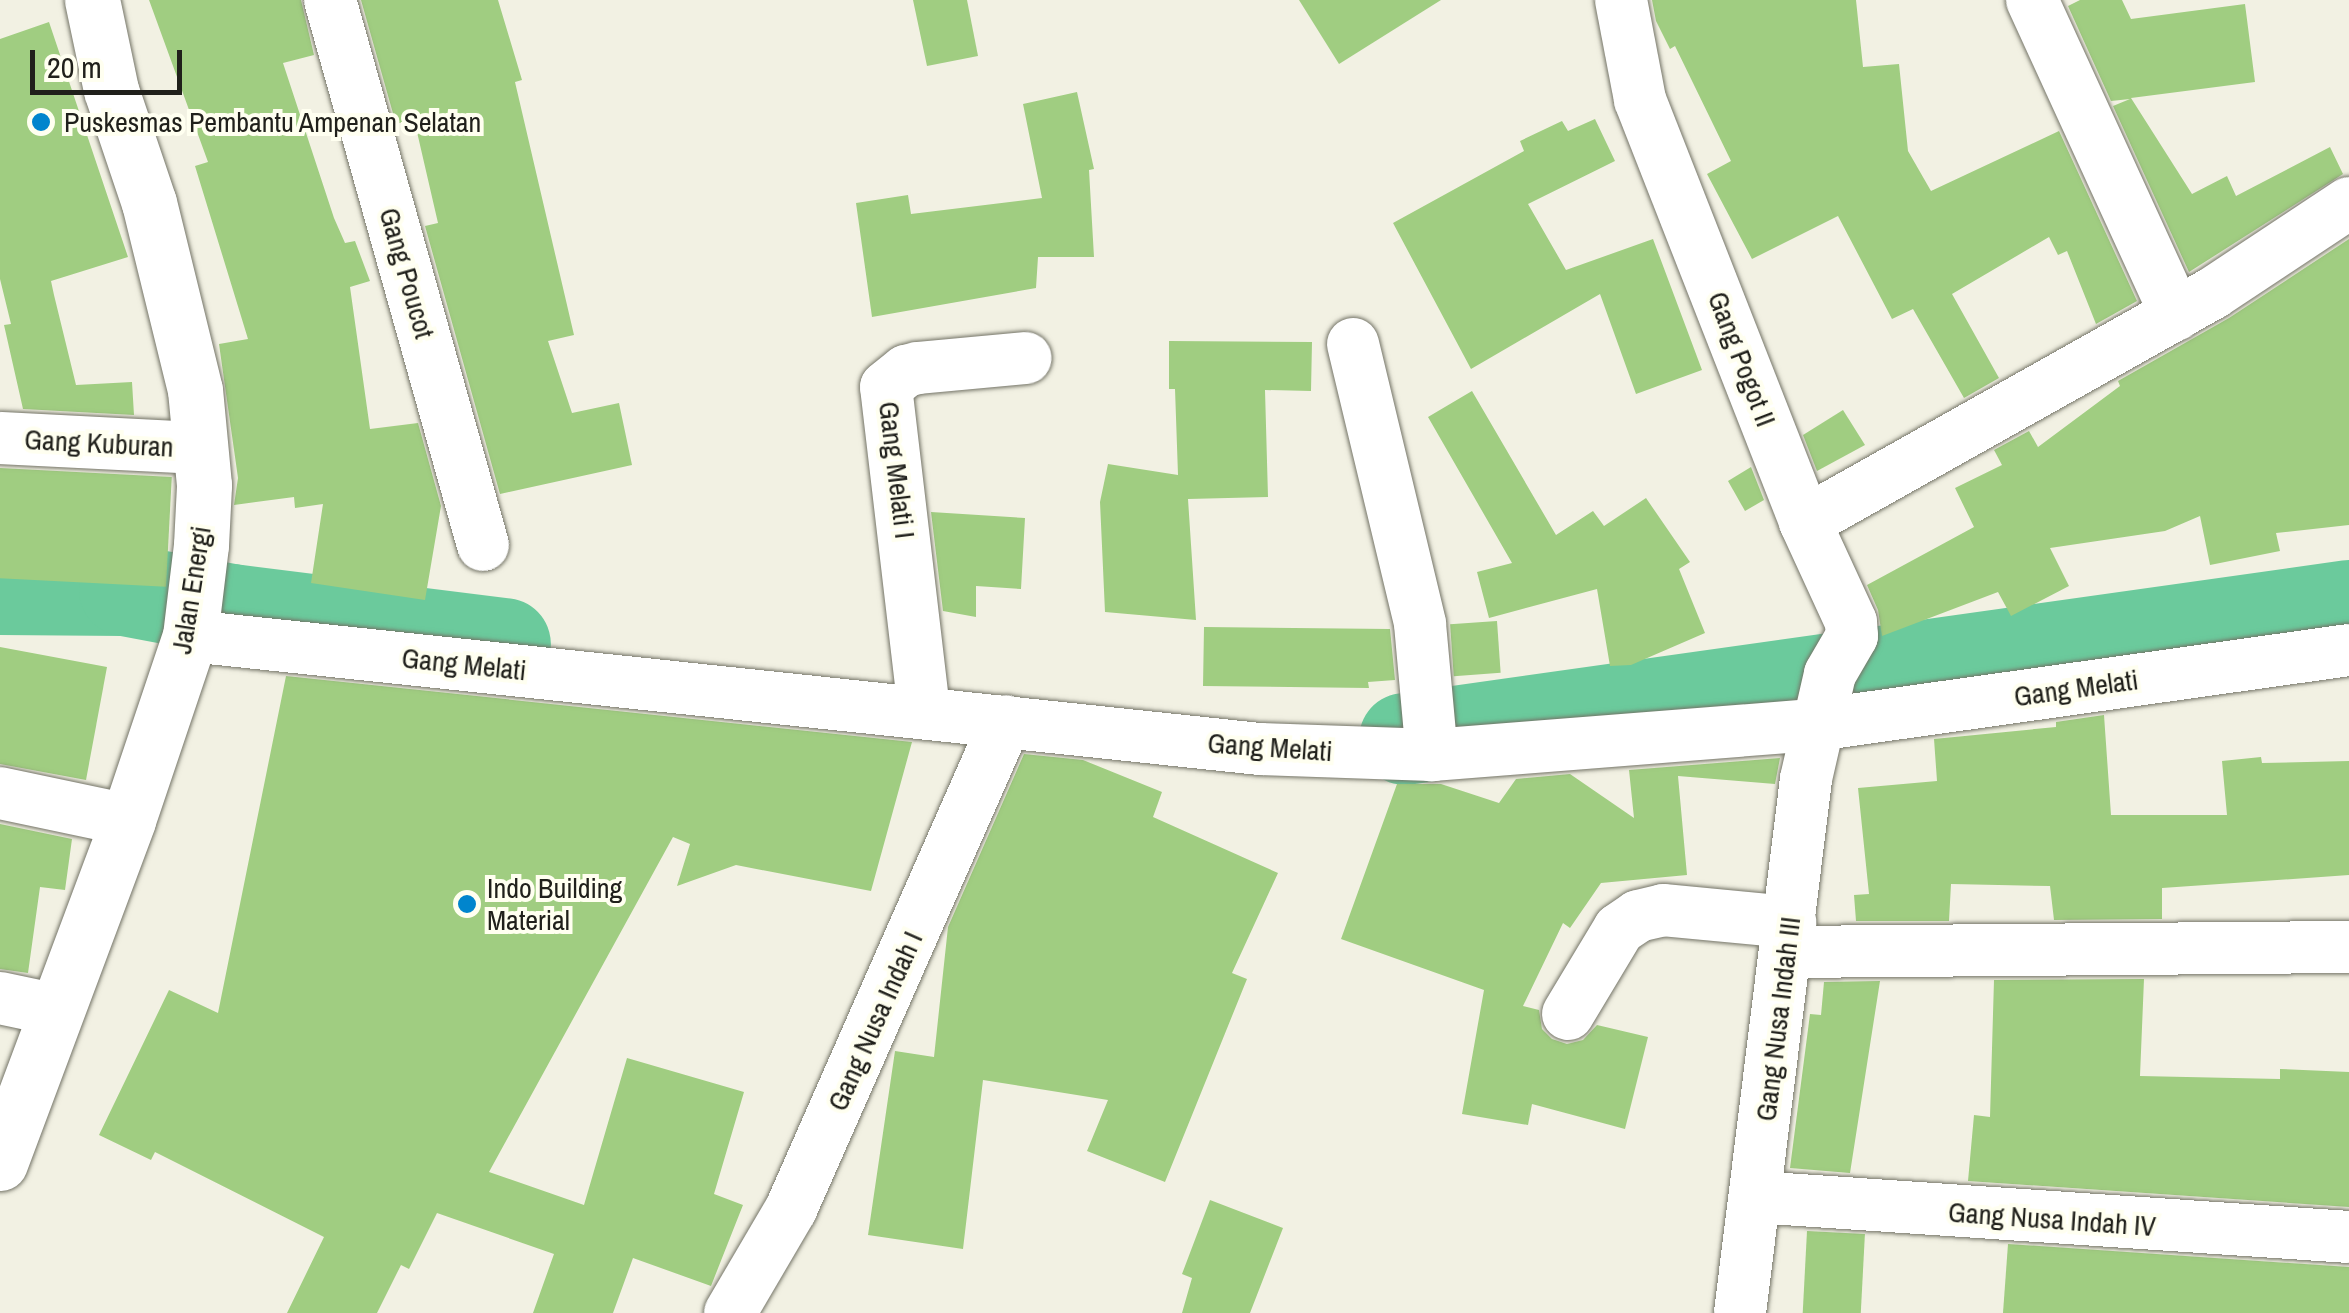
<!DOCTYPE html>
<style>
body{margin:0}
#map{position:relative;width:2349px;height:1313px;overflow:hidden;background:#f2f1e3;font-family:"Archivo Narrow",sans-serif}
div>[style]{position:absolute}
.river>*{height:92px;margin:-46px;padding:0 46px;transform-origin:46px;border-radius:46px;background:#6bca9c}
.building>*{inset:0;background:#a0cd81;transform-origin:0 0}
.roads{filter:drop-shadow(0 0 2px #747467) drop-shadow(0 0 2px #747467)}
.minor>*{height:52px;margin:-26px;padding:0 26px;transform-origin:26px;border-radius:26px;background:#fff}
.highway>*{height:55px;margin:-27.5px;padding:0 27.5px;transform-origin:27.5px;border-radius:27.5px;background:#fff}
.dots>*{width:28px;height:28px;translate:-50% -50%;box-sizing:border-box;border:5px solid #fffff0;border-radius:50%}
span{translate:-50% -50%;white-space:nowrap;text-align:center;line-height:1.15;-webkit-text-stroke:8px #fffff0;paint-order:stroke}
.poi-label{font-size:28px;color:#20201b}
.left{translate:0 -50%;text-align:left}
.street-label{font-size:28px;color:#20201b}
.scale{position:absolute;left:30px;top:50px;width:152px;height:45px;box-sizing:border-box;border:5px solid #20201b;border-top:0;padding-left:12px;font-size:30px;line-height:35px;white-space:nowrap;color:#20201b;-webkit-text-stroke:8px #fffff0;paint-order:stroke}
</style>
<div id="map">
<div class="river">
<div style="left:0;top:589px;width:125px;rotate:0.5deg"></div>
<div style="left:125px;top:590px;width:108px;rotate:10.7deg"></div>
<div style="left:231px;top:610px;width:276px;rotate:7.1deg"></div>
<div style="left:1405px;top:739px;width:953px;rotate:-8.02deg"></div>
</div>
<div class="building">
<div style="clip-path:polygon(149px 0,301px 0,314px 55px,283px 63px,334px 218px,345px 243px,355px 241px,370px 281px,350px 287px,370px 429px,418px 423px,441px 506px,425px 600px,311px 583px,323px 504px,295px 508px,294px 497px,234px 505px,238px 478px,219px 344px,248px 339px,195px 166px,208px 162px)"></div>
<div style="clip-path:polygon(361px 0,498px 0,522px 80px,515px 82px,574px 335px,548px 341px,572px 413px,619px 403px,632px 465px,500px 494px,425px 226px,438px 223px,414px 119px,396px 124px)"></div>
<div style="clip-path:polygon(913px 0,967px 0,978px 56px,927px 66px)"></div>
<div style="clip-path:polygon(1299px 0,1441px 0,1339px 64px)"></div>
<div style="clip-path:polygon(1652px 0,1856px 0,1863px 67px,1899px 64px,1908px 151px,1931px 191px,2059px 131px,2137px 301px,2096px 324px,2067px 251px,2058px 255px,2049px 237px,1952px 294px,1999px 378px,1964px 398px,1913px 309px,1892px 319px,1838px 216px,1752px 259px,1707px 174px,1731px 161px,1675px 46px,1670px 49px,1656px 21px)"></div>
<div style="clip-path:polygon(2080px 0,2122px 0,2131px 19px,2245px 4px,2255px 82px,2131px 98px,2192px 194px,2227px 176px,2236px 196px,2330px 147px,2343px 174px,2189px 272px,2113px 106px,2130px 99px,2111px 101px,2068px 6px)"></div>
<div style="clip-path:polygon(49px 22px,128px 257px,51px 281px,54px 295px,76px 385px,132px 382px,134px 415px,23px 409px,4px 325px,11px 324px,0 279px,0 39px)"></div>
<div style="clip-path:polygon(1077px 92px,1094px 169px,1089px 170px,1094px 257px,1038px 257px,1036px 288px,872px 317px,856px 203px,908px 195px,911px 214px,1042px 198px,1023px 104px)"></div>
<div style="clip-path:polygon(1595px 119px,1615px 161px,1528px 204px,1566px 270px,1653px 239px,1702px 370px,1636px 394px,1600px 294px,1471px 369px,1393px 223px,1524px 151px,1520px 141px,1562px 121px,1568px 131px)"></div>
<div style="clip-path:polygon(2349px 239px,2349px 525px,2276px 533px,2280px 551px,2210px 565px,2200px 516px,2165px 531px,2050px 548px,2069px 586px,2011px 616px,1998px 592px,1882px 636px,1878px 610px,1867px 585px,1974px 527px,1955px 488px,2002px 465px,1994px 450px,2029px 431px,2038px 447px,2120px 386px,2118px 381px,2229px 318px)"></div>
<div style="clip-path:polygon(1169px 341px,1312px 342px,1311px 391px,1265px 390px,1268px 497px,1188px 499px,1196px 620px,1105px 612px,1100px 502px,1108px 464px,1178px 475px,1175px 389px,1169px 389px)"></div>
<div style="clip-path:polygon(1472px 391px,1556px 535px,1593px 511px,1604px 526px,1646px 498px,1690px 562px,1679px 569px,1705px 633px,1631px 665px,1610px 666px,1597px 589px,1489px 618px,1477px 572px,1512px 563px,1428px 417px)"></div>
<div style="clip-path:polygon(1843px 410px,1865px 445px,1817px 471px,1803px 435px)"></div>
<div style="clip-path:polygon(1751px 467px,1764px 500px,1745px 511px,1728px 481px)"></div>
<div style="left:0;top:468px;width:172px;height:110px;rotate:3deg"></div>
<div style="clip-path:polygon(931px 512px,1025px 518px,1021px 589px,976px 586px,976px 617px,943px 611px)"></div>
<div style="left:1497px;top:621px;width:52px;height:47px;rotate:86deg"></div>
<div style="clip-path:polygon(1204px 627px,1390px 629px,1395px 680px,1368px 682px,1369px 688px,1203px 686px)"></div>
<div style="clip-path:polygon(0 647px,107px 667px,86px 780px,0 764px)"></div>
<div style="clip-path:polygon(286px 676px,912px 742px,871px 891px,736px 865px,677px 886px,690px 844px,673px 837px,489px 1172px,584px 1205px,627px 1058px,744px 1092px,714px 1194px,743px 1205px,711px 1286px,633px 1258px,613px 1313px,533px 1313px,554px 1254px,437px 1213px,409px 1269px,401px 1265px,377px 1313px,287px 1313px,324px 1237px,155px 1152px,151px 1160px,99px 1135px,169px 990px,218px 1013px)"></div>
<div style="clip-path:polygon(2104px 715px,2111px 815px,2227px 815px,2222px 761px,2261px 757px,2262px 763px,2349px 761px,2349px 875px,2162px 888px,2162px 919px,2054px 920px,2050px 886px,1951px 884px,1949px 921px,1856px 921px,1854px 895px,1869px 894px,1858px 788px,1937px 781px,1934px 739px,2056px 727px,2056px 722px)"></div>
<div style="clip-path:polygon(1024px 754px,1083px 760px,1162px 792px,1153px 817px,1278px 873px,1232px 973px,1247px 979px,1165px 1182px,1087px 1151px,1108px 1100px,983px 1080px,963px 1249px,868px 1235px,895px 1051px,934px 1057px,948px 927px)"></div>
<div style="clip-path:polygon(1780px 758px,1775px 784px,1678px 776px,1687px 875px,1601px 883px,1570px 928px,1563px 923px,1523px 1006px,1539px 1010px,1542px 1029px,1552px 1039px,1567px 1044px,1583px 1040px,1597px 1025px,1648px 1037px,1625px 1129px,1532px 1104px,1528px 1125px,1462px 1114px,1484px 990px,1341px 939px,1397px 784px,1441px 784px,1499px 803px,1516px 779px,1570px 774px,1634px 818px,1629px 770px)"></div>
<div style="clip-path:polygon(0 824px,72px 839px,65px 890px,40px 887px,28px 973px,0 969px)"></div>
<div style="clip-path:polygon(2144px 979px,2140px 1076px,2280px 1079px,2280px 1069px,2349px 1072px,2349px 1207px,1968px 1181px,1974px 1115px,1990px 1117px,1994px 980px)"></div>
<div style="clip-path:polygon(1880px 981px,1850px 1173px,1790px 1168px,1810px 1014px,1821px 1015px,1824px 982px)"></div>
<div style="clip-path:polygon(1210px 1200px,1283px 1228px,1250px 1313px,1182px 1313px,1192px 1278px,1182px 1274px)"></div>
<div style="left:1807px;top:1231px;width:58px;height:82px;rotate:3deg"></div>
<div style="clip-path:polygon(2008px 1244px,2349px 1267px,2349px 1313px,2003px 1313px)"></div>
</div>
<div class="roads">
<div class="minor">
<div style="left:330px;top:0;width:566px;rotate:74.32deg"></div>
<div style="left:1621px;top:0;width:102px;rotate:79.2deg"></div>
<div style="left:1640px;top:100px;width:453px;rotate:68.6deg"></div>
<div style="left:1805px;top:522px;width:110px;rotate:65.3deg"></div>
<div style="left:1851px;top:622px;width:14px;rotate:86deg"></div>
<div style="left:1852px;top:636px;width:44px;rotate:120.1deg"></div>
<div style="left:1830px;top:674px;width:108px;rotate:102.9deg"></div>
<div style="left:1806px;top:779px;width:538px;rotate:97.05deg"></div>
<div style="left:2032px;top:0;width:346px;rotate:65.4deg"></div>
<div style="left:1353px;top:344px;width:288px;rotate:76.5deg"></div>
<div style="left:1420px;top:624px;width:132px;rotate:84.8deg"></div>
<div style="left:0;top:438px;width:199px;rotate:2.9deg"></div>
<div style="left:1805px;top:522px;width:468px;rotate:-29.3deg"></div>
<div style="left:2213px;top:293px;width:163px;rotate:-33.5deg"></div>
<div style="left:190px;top:636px;width:1076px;rotate:6.03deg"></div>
<div style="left:1260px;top:749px;width:172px;rotate:2deg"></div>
<div style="left:1432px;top:755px;width:385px;rotate:-4.5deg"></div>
<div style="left:1816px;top:725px;width:538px;rotate:-8.01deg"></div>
<div style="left:924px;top:710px;width:325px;rotate:-96.7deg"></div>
<div style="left:886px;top:387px;width:26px;rotate:-39deg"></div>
<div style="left:906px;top:371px;width:12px;rotate:-14deg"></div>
<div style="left:918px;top:368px;width:108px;rotate:-5.3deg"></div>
<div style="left:0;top:793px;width:131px;rotate:11.9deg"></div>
<div style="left:1786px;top:952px;width:563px;rotate:-0.51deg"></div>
<div style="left:0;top:998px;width:58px;rotate:11.9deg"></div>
<div style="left:1568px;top:1014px;width:99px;rotate:-59deg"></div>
<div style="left:1619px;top:929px;width:23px;rotate:-34deg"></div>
<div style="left:1638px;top:916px;width:26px;rotate:-13deg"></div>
<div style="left:1663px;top:910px;width:128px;rotate:5.4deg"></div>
<div style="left:1755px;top:1197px;width:595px;rotate:3.85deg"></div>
<div style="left:730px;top:1313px;width:121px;rotate:-59.6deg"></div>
<div style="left:791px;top:1209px;width:533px;rotate:-66.22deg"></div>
</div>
<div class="highway">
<div style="left:0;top:1163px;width:366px;rotate:-69.5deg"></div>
<div style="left:128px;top:820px;width:194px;rotate:-71.4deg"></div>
<div style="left:190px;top:636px;width:92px;rotate:-83.1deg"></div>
<div style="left:201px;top:545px;width:60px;rotate:-87.1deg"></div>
<div style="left:204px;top:485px;width:95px;rotate:-95.4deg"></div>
<div style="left:195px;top:390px;width:193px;rotate:-103.8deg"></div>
<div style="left:149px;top:203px;width:119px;rotate:-108.6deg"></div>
<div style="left:111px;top:90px;width:92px;rotate:-101.9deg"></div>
</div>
</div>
<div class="dots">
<div style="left:41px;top:122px;background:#0185cd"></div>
<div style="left:467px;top:904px;background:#0185cd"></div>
</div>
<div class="poi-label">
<span class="left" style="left:64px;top:122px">Puskesmas Pembantu Ampenan Selatan</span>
<span class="left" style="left:487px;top:904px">Indo Building<br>Material</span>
</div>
<div class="street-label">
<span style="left:407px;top:273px;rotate:74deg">Gang Poucot</span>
<span style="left:1742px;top:359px;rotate:69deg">Gang Pogot II</span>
<span style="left:99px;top:443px;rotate:3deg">Gang Kuburan</span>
<span style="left:897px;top:470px;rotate:83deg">Gang Melati I</span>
<span style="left:191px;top:590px;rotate:-81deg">Jalan Energi</span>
<span style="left:464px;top:664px;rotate:6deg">Gang Melati</span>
<span style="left:2076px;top:688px;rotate:-8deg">Gang Melati</span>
<span style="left:1270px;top:747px;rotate:4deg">Gang Melati</span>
<span style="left:1778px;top:1019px;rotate:-83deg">Gang Nusa Indah III</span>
<span style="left:875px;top:1021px;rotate:-66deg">Gang Nusa Indah I</span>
<span style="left:2052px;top:1219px;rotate:4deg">Gang Nusa Indah IV</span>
</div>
<div class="scale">20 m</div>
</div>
